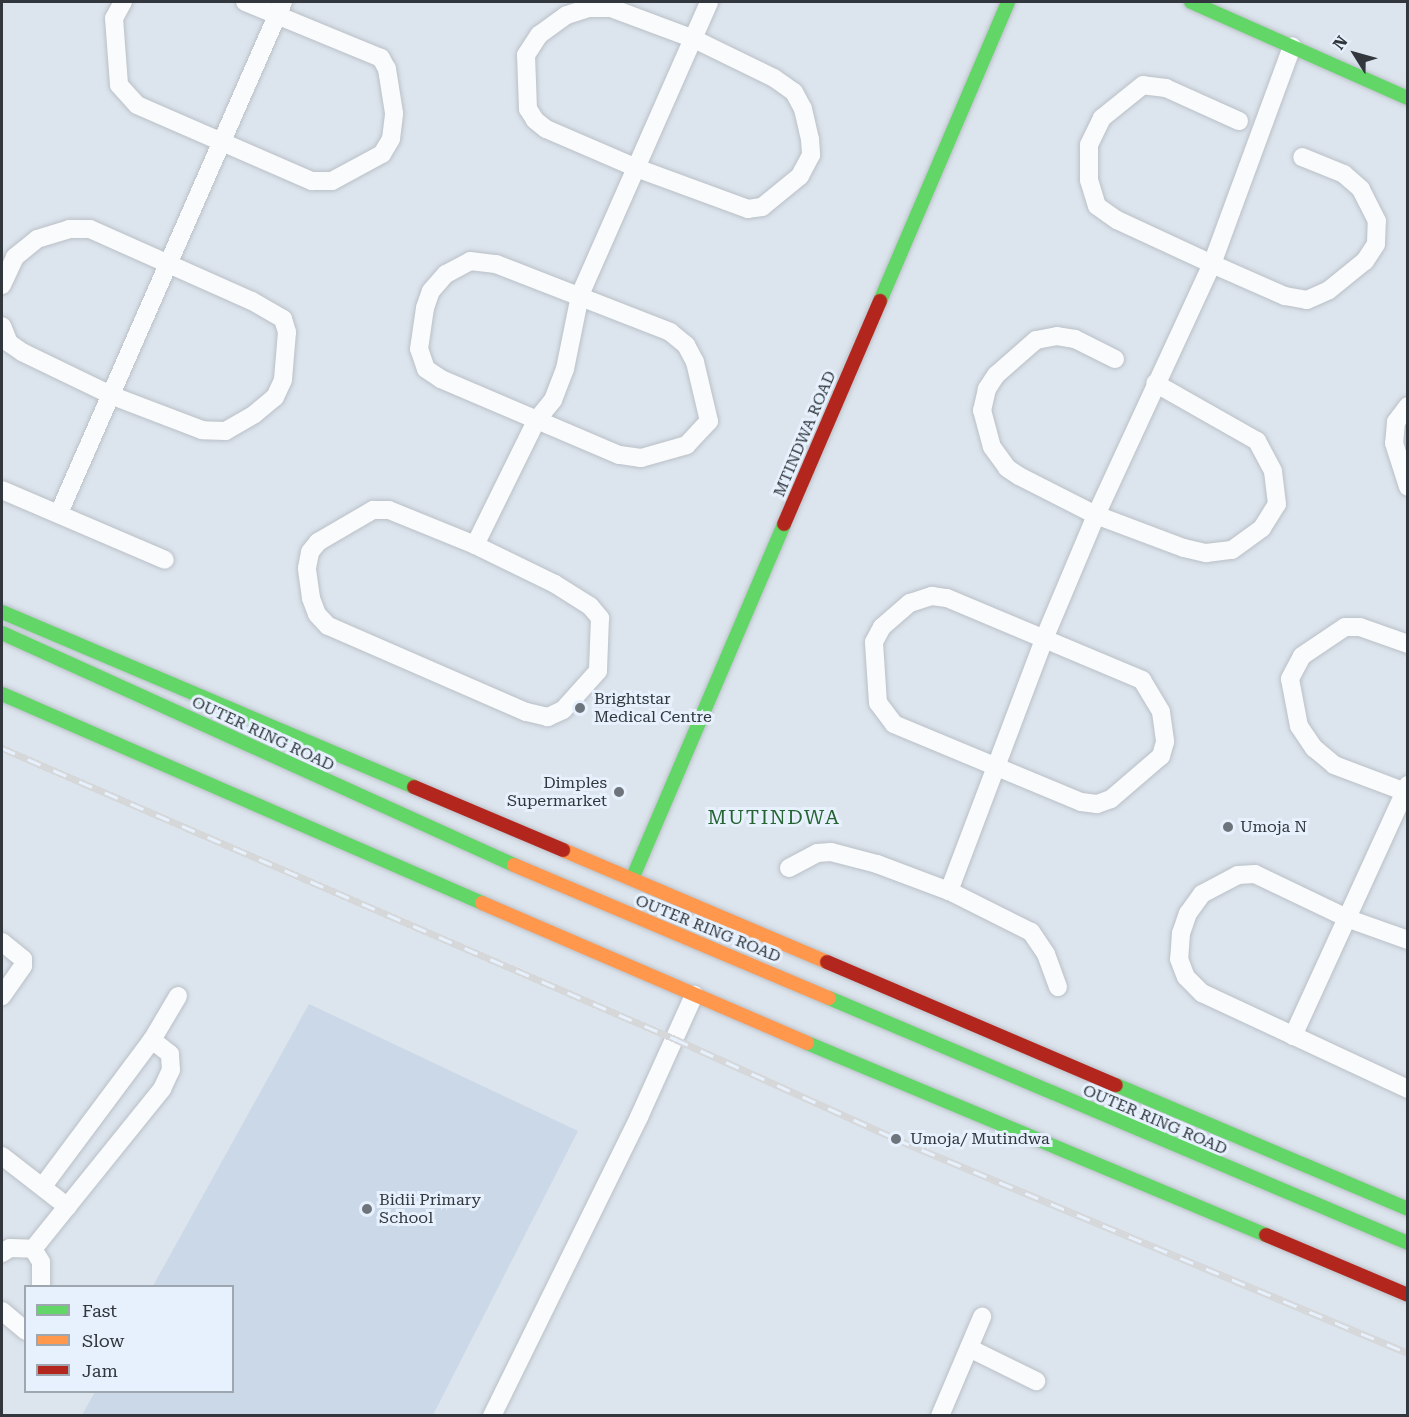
<!DOCTYPE html>
<style>
body{margin:0}
#map{position:relative;width:1409px;height:1417px;overflow:hidden;background:#dce4ed;font-family:"Roboto Serif",serif}
div>[style]{position:absolute}
.built>*{inset:0;background:#cbd8e8}
.roads{filter:drop-shadow(0 0 2px #bac0c7) drop-shadow(0 0 2px #bac0c7)}
.street>*{height:18px;margin:-9px;padding:0 9px;transform-origin:9px;border-radius:9px;background:#fafbfc}
.fast>*{height:14px;margin:-7px;padding:0 7px;transform-origin:7px;border-radius:7px;background:#63d668}
.slow>*{height:14px;margin:-7px;padding:0 7px;transform-origin:7px;border-radius:7px;background:#ff974d}
.jam>*{height:14px;margin:-7px;padding:0 7px;transform-origin:7px;border-radius:7px;background:#b3261e}
.rail>*{height:7px;margin-top:-3.5px;transform-origin:0;background:repeating-linear-gradient(90deg,#e6f1fd 0 14px,#d5d7d9 0 28px);box-sizing:border-box;border-block:2px solid #d5d7d9}
.dots>*{width:16px;height:16px;translate:-50% -50%;box-sizing:border-box;border:3px solid #e6f1fd;border-radius:50%}
span{translate:-50% -50%;white-space:nowrap;text-align:center;line-height:1.15;-webkit-text-stroke:6px #e6f1fd;paint-order:stroke}
.street-label{font-size:16px;color:#31373d}
.poi-label{font-size:16px;color:#31373d}
.left{translate:0 -50%;text-align:left}
.right{translate:-100% -50%;text-align:right}
.quarter-label{font-size:20px;color:#276433;letter-spacing:1.5px}
.frame{position:absolute;inset:0;border:3px solid #31373d;pointer-events:none}
.legend{position:absolute;left:24px;top:1285px;width:210px;height:108px;box-sizing:border-box;background:#e6f1fd;border:2px solid #9ea7b0;margin:0;padding:8px 10px;list-style:none;font-size:18px;color:#31373d}
.legend li{display:flex;align-items:center;gap:12px;height:30px}
.legend b{width:30px;border:2px solid #9ea7b0}
.north{position:absolute;left:1325px;top:24px;width:60px;height:60px;-webkit-text-stroke:4px #e6f1fd;paint-order:stroke;rotate:307deg;font-size:16px;font-weight:700;line-height:24px;text-align:center;color:#31373d}
.north::after{content:'';display:block;margin:auto;width:21px;height:27px;background:#31373d;clip-path:polygon(50% 0,100% 100%,50% 72%,0 100%)}
</style>
<div id="map">
<div class="built">
<div style="clip-path:polygon(309px 1004px,578px 1131px,433px 1415px,82px 1415px,95px 1392px,232px 1392px,232px 1286px,153px 1286px)"></div>
</div>
<div class="roads">
<div class="street">
<div style="left:123px;top:2px;width:18px;rotate:119deg"></div>
<div style="left:114px;top:18px;width:67px;rotate:85.7deg"></div>
<div style="left:119px;top:85px;width:27px;rotate:48deg"></div>
<div style="left:137px;top:105px;width:191px;rotate:23.5deg"></div>
<div style="left:312px;top:181px;width:20px"></div>
<div style="left:332px;top:181px;width:57px;rotate:-28.4deg"></div>
<div style="left:382px;top:154px;width:17px;rotate:-59deg"></div>
<div style="left:391px;top:139px;width:26px;rotate:-83deg"></div>
<div style="left:394px;top:113px;width:45px;rotate:-99deg"></div>
<div style="left:387px;top:69px;width:13px;rotate:-119deg"></div>
<div style="left:381px;top:58px;width:147px;rotate:-157.6deg"></div>
<div style="left:589px;top:8px;width:22px"></div>
<div style="left:611px;top:8px;width:89px;rotate:20.5deg"></div>
<div style="left:694px;top:39px;width:89px;rotate:26deg"></div>
<div style="left:774px;top:78px;width:24px;rotate:35deg"></div>
<div style="left:794px;top:92px;width:19px;rotate:62deg"></div>
<div style="left:803px;top:109px;width:31px;rotate:77deg"></div>
<div style="left:810px;top:139px;width:16px;rotate:86deg"></div>
<div style="left:811px;top:155px;width:24px;rotate:118deg"></div>
<div style="left:800px;top:176px;width:49px;rotate:140.8deg"></div>
<div style="left:762px;top:207px;width:14px;rotate:172deg"></div>
<div style="left:748px;top:209px;width:116px;rotate:-159.8deg"></div>
<div style="left:639px;top:169px;width:101px;rotate:-156.7deg"></div>
<div style="left:546px;top:129px;width:14px;rotate:-141deg"></div>
<div style="left:535px;top:120px;width:13px;rotate:-122deg"></div>
<div style="left:528px;top:109px;width:54px;rotate:-92.1deg"></div>
<div style="left:526px;top:55px;width:24px;rotate:-57deg"></div>
<div style="left:539px;top:35px;width:34px;rotate:-36deg"></div>
<div style="left:567px;top:15px;width:23px;rotate:-18deg"></div>
<div style="left:1239px;top:121px;width:80px;rotate:-155.7deg"></div>
<div style="left:1166px;top:88px;width:23px;rotate:-173deg"></div>
<div style="left:1143px;top:85px;width:53px;rotate:141.2deg"></div>
<div style="left:1102px;top:118px;width:30px;rotate:116deg"></div>
<div style="left:1089px;top:145px;width:35px;rotate:90deg"></div>
<div style="left:1089px;top:180px;width:27px;rotate:73deg"></div>
<div style="left:1097px;top:206px;width:24px;rotate:35deg"></div>
<div style="left:1117px;top:220px;width:105px;rotate:24.9deg"></div>
<div style="left:1212px;top:264px;width:80px;rotate:23.7deg"></div>
<div style="left:1285px;top:296px;width:22px;rotate:10deg"></div>
<div style="left:1307px;top:300px;width:24px;rotate:-24deg"></div>
<div style="left:1329px;top:290px;width:46px;rotate:-38.9deg"></div>
<div style="left:1365px;top:261px;width:20px;rotate:-57deg"></div>
<div style="left:1376px;top:244px;width:23px;rotate:-88deg"></div>
<div style="left:1377px;top:221px;width:36px;rotate:-117deg"></div>
<div style="left:1361px;top:189px;width:23px;rotate:-139deg"></div>
<div style="left:1344px;top:174px;width:45px;rotate:-158deg"></div>
<div style="left:470px;top:261px;width:26px;rotate:7deg"></div>
<div style="left:496px;top:264px;width:187px;rotate:21.3deg"></div>
<div style="left:670px;top:332px;width:21px;rotate:39deg"></div>
<div style="left:686px;top:345px;width:19px;rotate:62deg"></div>
<div style="left:695px;top:362px;width:61px;rotate:76.7deg"></div>
<div style="left:709px;top:421px;width:33px;rotate:133deg"></div>
<div style="left:687px;top:445px;width:48px;rotate:164.2deg"></div>
<div style="left:641px;top:458px;width:22px;rotate:-172deg"></div>
<div style="left:619px;top:455px;width:194px;rotate:-156.9deg"></div>
<div style="left:441px;top:379px;width:18px;rotate:-146deg"></div>
<div style="left:426px;top:369px;width:21px;rotate:-109deg"></div>
<div style="left:419px;top:349px;width:41px;rotate:-81.7deg"></div>
<div style="left:425px;top:308px;width:18px;rotate:-71deg"></div>
<div style="left:431px;top:291px;width:23px;rotate:-49deg"></div>
<div style="left:446px;top:274px;width:27px;rotate:-28deg"></div>
<div style="left:2px;top:285px;width:31px;rotate:-65deg"></div>
<div style="left:15px;top:257px;width:28px;rotate:-39deg"></div>
<div style="left:37px;top:239px;width:34px;rotate:-17deg"></div>
<div style="left:69px;top:229px;width:21px"></div>
<div style="left:90px;top:229px;width:177px;rotate:24deg"></div>
<div style="left:252px;top:301px;width:36px;rotate:30deg"></div>
<div style="left:283px;top:319px;width:14px;rotate:73deg"></div>
<div style="left:287px;top:332px;width:48px;rotate:94.8deg"></div>
<div style="left:283px;top:380px;width:19px;rotate:115deg"></div>
<div style="left:275px;top:397px;width:26px;rotate:140deg"></div>
<div style="left:255px;top:414px;width:34px;rotate:150deg"></div>
<div style="left:226px;top:431px;width:24px;rotate:-178deg"></div>
<div style="left:202px;top:430px;width:95px;rotate:-159.1deg"></div>
<div style="left:113px;top:396px;width:101px;rotate:-154.2deg"></div>
<div style="left:22px;top:352px;width:16px;rotate:-145deg"></div>
<div style="left:9px;top:343px;width:18px;rotate:-112deg"></div>
<div style="left:1115px;top:359px;width:45px;rotate:-153.4deg"></div>
<div style="left:1075px;top:339px;width:18px;rotate:-171deg"></div>
<div style="left:1057px;top:336px;width:21px;rotate:169deg"></div>
<div style="left:1036px;top:340px;width:53px;rotate:138.8deg"></div>
<div style="left:996px;top:375px;width:17px;rotate:123deg"></div>
<div style="left:987px;top:389px;width:22px;rotate:103deg"></div>
<div style="left:982px;top:410px;width:38px;rotate:75deg"></div>
<div style="left:992px;top:447px;width:26px;rotate:54deg"></div>
<div style="left:1007px;top:468px;width:14px;rotate:34deg"></div>
<div style="left:1019px;top:476px;width:86px;rotate:26.9deg"></div>
<div style="left:1096px;top:515px;width:94px;rotate:20.6deg"></div>
<div style="left:1184px;top:548px;width:23px;rotate:13deg"></div>
<div style="left:1206px;top:553px;width:26px;rotate:-7deg"></div>
<div style="left:1232px;top:550px;width:37px;rotate:-36deg"></div>
<div style="left:1262px;top:528px;width:28px;rotate:-58deg"></div>
<div style="left:1277px;top:504px;width:33px;rotate:-97deg"></div>
<div style="left:1273px;top:471px;width:34px;rotate:-118deg"></div>
<div style="left:1257px;top:441px;width:117px;rotate:-150.4deg"></div>
<div style="left:1408px;top:406px;width:20px;rotate:127deg"></div>
<div style="left:1396px;top:422px;width:21px;rotate:95deg"></div>
<div style="left:1394px;top:443px;width:46px;rotate:72.3deg"></div>
<div style="left:2px;top:490px;width:177px;rotate:23.2deg"></div>
<div style="left:373px;top:510px;width:16px"></div>
<div style="left:389px;top:510px;width:93px;rotate:22.1deg"></div>
<div style="left:475px;top:545px;width:89px;rotate:26deg"></div>
<div style="left:555px;top:584px;width:41px;rotate:32.2deg"></div>
<div style="left:590px;top:606px;width:16px;rotate:50deg"></div>
<div style="left:600px;top:618px;width:53px;rotate:92.2deg"></div>
<div style="left:598px;top:671px;width:52px;rotate:131.9deg"></div>
<div style="left:563px;top:710px;width:17px;rotate:155deg"></div>
<div style="left:548px;top:717px;width:23px;rotate:-167deg"></div>
<div style="left:526px;top:712px;width:216px;rotate:-156.5deg"></div>
<div style="left:328px;top:626px;width:16px;rotate:-133deg"></div>
<div style="left:317px;top:614px;width:17px;rotate:-111deg"></div>
<div style="left:311px;top:598px;width:30px;rotate:-98deg"></div>
<div style="left:307px;top:568px;width:16px;rotate:-79deg"></div>
<div style="left:310px;top:552px;width:13px;rotate:-51deg"></div>
<div style="left:318px;top:542px;width:64px;rotate:-30.2deg"></div>
<div style="left:59px;top:513px;width:558px;rotate:-66.33deg"></div>
<div style="left:475px;top:545px;width:138px;rotate:-63.8deg"></div>
<div style="left:536px;top:421px;width:27px;rotate:-51deg"></div>
<div style="left:553px;top:400px;width:33px;rotate:-69deg"></div>
<div style="left:565px;top:369px;width:76px;rotate:-78.5deg"></div>
<div style="left:580px;top:295px;width:320px;rotate:-66.2deg"></div>
<div style="left:932px;top:596px;width:15px;rotate:8deg"></div>
<div style="left:947px;top:598px;width:212px;rotate:22.8deg"></div>
<div style="left:1142px;top:680px;width:37px;rotate:59deg"></div>
<div style="left:1161px;top:712px;width:30px;rotate:82deg"></div>
<div style="left:1165px;top:742px;width:15px;rotate:106deg"></div>
<div style="left:1161px;top:756px;width:66px;rotate:139.3deg"></div>
<div style="left:1111px;top:799px;width:15px;rotate:160deg"></div>
<div style="left:1097px;top:804px;width:16px;rotate:-173deg"></div>
<div style="left:1081px;top:802px;width:203px;rotate:-157.4deg"></div>
<div style="left:894px;top:724px;width:26px;rotate:-127deg"></div>
<div style="left:878px;top:703px;width:61px;rotate:-93.8deg"></div>
<div style="left:874px;top:642px;width:17px;rotate:-62deg"></div>
<div style="left:882px;top:627px;width:37px;rotate:-41deg"></div>
<div style="left:910px;top:603px;width:23px;rotate:-18deg"></div>
<div style="left:1408px;top:644px;width:51px;rotate:-160.5deg"></div>
<div style="left:1360px;top:627px;width:15px;rotate:180deg"></div>
<div style="left:1345px;top:627px;width:52px;rotate:146deg"></div>
<div style="left:1302px;top:656px;width:26px;rotate:118deg"></div>
<div style="left:1290px;top:679px;width:48px;rotate:79.2deg"></div>
<div style="left:1299px;top:726px;width:27px;rotate:56deg"></div>
<div style="left:1314px;top:748px;width:26px;rotate:40deg"></div>
<div style="left:1334px;top:765px;width:79px;rotate:20.7deg"></div>
<div style="left:789px;top:868px;width:32px;rotate:-28deg"></div>
<div style="left:817px;top:853px;width:14px;rotate:-4deg"></div>
<div style="left:831px;top:852px;width:48px;rotate:14.6deg"></div>
<div style="left:877px;top:864px;width:77px;rotate:20.6deg"></div>
<div style="left:1408px;top:940px;width:63px;rotate:-160.4deg"></div>
<div style="left:1349px;top:919px;width:104px;rotate:-154.4deg"></div>
<div style="left:1255px;top:874px;width:17px;rotate:177deg"></div>
<div style="left:1238px;top:875px;width:41px;rotate:152.2deg"></div>
<div style="left:1202px;top:894px;width:24px;rotate:126deg"></div>
<div style="left:1188px;top:913px;width:21px;rotate:109deg"></div>
<div style="left:1181px;top:933px;width:26px;rotate:94deg"></div>
<div style="left:1179px;top:959px;width:19px;rotate:69deg"></div>
<div style="left:1186px;top:977px;width:23px;rotate:45deg"></div>
<div style="left:1202px;top:993px;width:227px;rotate:25deg"></div>
<div style="left:2px;top:942px;width:27px;rotate:39deg"></div>
<div style="left:23px;top:959px;width:7px;rotate:90deg"></div>
<div style="left:23px;top:966px;width:37px;rotate:125deg"></div>
<div style="left:1058px;top:987px;width:35px;rotate:-110deg"></div>
<div style="left:1046px;top:954px;width:27px;rotate:-124deg"></div>
<div style="left:1031px;top:932px;width:92px;rotate:-153.4deg"></div>
<div style="left:949px;top:891px;width:269px;rotate:-69.3deg"></div>
<div style="left:1044px;top:639px;width:134px;rotate:-67.2deg"></div>
<div style="left:1096px;top:515px;width:277px;rotate:-65.2deg"></div>
<div style="left:1212px;top:264px;width:232px;rotate:-69.8deg"></div>
<div style="left:1293px;top:1036px;width:276px;rotate:-65.4deg"></div>
<div style="left:2px;top:1156px;width:83px;rotate:37.7deg"></div>
<div style="left:43px;top:1186px;width:182px;rotate:-53.3deg"></div>
<div style="left:152px;top:1040px;width:51px;rotate:-59.4deg"></div>
<div style="left:33px;top:1249px;width:206px;rotate:-51.1deg"></div>
<div style="left:162px;top:1089px;width:21px;rotate:-65deg"></div>
<div style="left:171px;top:1070px;width:16px;rotate:-94deg"></div>
<div style="left:170px;top:1054px;width:23px;rotate:-142deg"></div>
<div style="left:2px;top:1253px;width:9px;rotate:-32deg"></div>
<div style="left:10px;top:1248px;width:23px;rotate:2deg"></div>
<div style="left:33px;top:1249px;width:15px;rotate:58deg"></div>
<div style="left:41px;top:1262px;width:24px;rotate:90deg"></div>
<div style="left:2px;top:1311px;width:31px;rotate:40deg"></div>
<div style="left:969px;top:1348px;width:75px;rotate:26.2deg"></div>
<div style="left:492px;top:1416px;width:333px;rotate:-63.8deg"></div>
<div style="left:639px;top:1117px;width:134px;rotate:-65.7deg"></div>
<div style="left:940px;top:1416px;width:108px;rotate:-67deg"></div>
</div>
<div class="fast">
<div style="left:1191px;top:2px;width:237px;rotate:23.9deg"></div>
<div style="left:880px;top:301px;width:325px;rotate:-66.8deg"></div>
<div style="left:2px;top:612px;width:448px;rotate:23deg"></div>
<div style="left:2px;top:633px;width:562px;rotate:24.38deg"></div>
<div style="left:2px;top:694px;width:524px;rotate:23.53deg"></div>
<div style="left:632px;top:879px;width:386px;rotate:-66.8deg"></div>
<div style="left:829px;top:998px;width:629px;rotate:22.94deg"></div>
<div style="left:807px;top:1043px;width:498px;rotate:22.7deg"></div>
<div style="left:1116px;top:1085px;width:317px;rotate:23deg"></div>
</div>
<div class="slow">
<div style="left:563px;top:850px;width:287px;rotate:23deg"></div>
<div style="left:514px;top:865px;width:342px;rotate:22.9deg"></div>
<div style="left:482px;top:903px;width:354px;rotate:23.3deg"></div>
</div>
<div class="jam">
<div style="left:784px;top:524px;width:243px;rotate:-66.7deg"></div>
<div style="left:414px;top:787px;width:162px;rotate:22.9deg"></div>
<div style="left:827px;top:962px;width:314px;rotate:23.1deg"></div>
<div style="left:1266px;top:1235px;width:154px;rotate:22.9deg"></div>
</div>
</div>
<div class="rail">
<div style="left:2px;top:748px;width:733px;rotate:23.38deg"></div>
<div style="left:675px;top:1039px;width:243px;rotate:24.3deg"></div>
<div style="left:896px;top:1139px;width:555px;rotate:22.68deg"></div>
</div>
<div class="dots">
<div style="left:580px;top:708px;background:#6d747b"></div>
<div style="left:619px;top:792px;background:#6d747b"></div>
<div style="left:1228px;top:827px;background:#6d747b"></div>
<div style="left:896px;top:1139px;background:#6d747b"></div>
<div style="left:367px;top:1209px;background:#6d747b"></div>
</div>
<div class="street-label">
<span style="left:805px;top:434px;rotate:-67deg">MTINDWA ROAD</span>
<span style="left:263px;top:734px;rotate:25deg">OUTER RING ROAD</span>
<span style="left:708px;top:929px;rotate:22deg">OUTER RING ROAD</span>
<span style="left:1155px;top:1120px;rotate:23deg">OUTER RING ROAD</span>
</div>
<div class="poi-label">
<span class="left" style="left:594px;top:708px">Brightstar<br>Medical Centre</span>
<span class="right" style="left:607px;top:792px">Dimples<br>Supermarket</span>
<span class="left" style="left:1240px;top:827px">Umoja N</span>
<span class="left" style="left:910px;top:1139px">Umoja/ Mutindwa</span>
<span class="left" style="left:379px;top:1209px">Bidii Primary<br>School</span>
</div>
<div class="quarter-label">
<span style="left:774px;top:817px">MUTINDWA</span>
</div>
<div class="frame"></div>
<ul class="legend">
<li><b style="height:8px;background:#63d668"></b>Fast</li>
<li><b style="height:8px;background:#ff974d"></b>Slow</li>
<li><b style="height:8px;background:#b3261e"></b>Jam</li>
</ul>
<div class="north">N</div>
</div>
